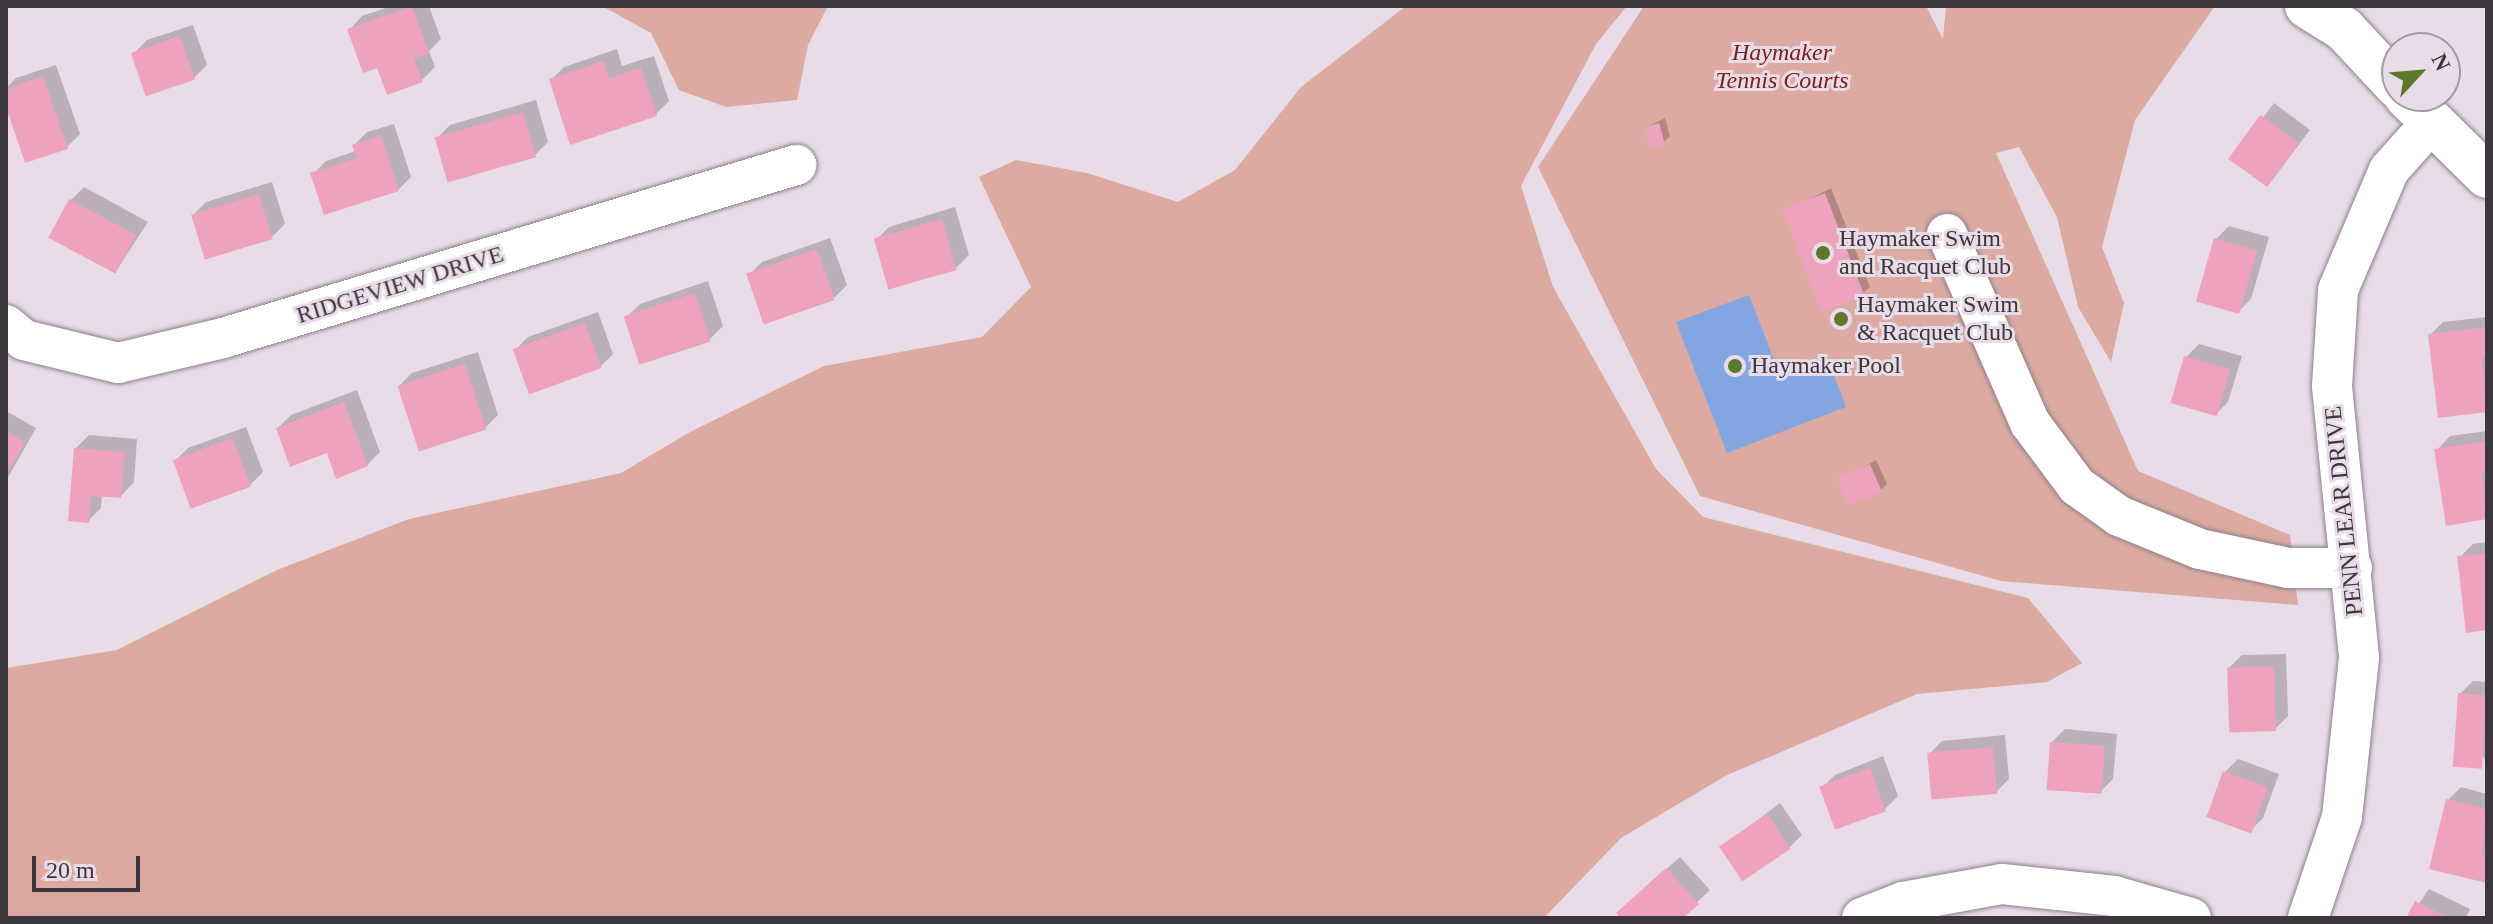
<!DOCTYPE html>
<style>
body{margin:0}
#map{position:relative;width:2493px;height:924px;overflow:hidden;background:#e8dce8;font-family:Georgia,serif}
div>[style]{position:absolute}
.green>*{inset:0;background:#ddaaa1}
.water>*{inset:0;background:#82a6e2}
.shadow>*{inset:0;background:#0003;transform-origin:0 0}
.building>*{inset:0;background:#efa2bd;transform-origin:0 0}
.roads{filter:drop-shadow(0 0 2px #8b808b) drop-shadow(0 0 2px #8b808b)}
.minor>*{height:40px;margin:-20px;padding:0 20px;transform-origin:20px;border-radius:20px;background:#fff}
.major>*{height:44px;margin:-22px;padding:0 22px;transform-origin:22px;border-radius:22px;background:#fff}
.dots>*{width:22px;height:22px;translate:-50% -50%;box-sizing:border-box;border:4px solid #e8dce8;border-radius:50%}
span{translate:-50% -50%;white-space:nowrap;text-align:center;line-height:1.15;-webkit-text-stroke:6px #e8dce8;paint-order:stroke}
.park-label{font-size:24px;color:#7c2119;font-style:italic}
.poi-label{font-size:24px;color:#3c373c}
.left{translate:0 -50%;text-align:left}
.street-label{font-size:24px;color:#3c373c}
.frame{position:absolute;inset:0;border:8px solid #3c373c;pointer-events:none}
.north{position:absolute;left:2381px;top:32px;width:80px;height:80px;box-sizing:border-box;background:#e8dce8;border:2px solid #a39aa3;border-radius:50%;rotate:64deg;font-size:22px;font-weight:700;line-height:32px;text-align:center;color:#3c373c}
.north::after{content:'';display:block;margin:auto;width:28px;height:36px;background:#5d782b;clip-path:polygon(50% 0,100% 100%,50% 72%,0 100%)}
.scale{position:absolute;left:32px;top:856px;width:108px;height:36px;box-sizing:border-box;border:4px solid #3c373c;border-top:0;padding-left:10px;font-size:24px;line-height:28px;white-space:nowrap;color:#3c373c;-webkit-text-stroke:6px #e8dce8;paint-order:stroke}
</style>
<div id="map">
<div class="green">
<div style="clip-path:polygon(602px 6px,828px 6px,808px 45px,797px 100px,726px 107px,679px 90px,651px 33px)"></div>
<div style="clip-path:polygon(1406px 6px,1627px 6px,1596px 44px,1521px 186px,1553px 287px,1656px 469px,1703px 517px,2028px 598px,2082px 663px,2047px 682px,1917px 694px,1727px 775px,1621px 838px,1544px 918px,6px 918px,6px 668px,117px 650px,277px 570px,409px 519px,621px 473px,690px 432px,824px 366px,982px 337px,1031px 287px,979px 177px,1016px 160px,1087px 173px,1178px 202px,1235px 170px,1301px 87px)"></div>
<div style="clip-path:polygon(1644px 6px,1926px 6px,1943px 39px,1946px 6px,2215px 6px,2135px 120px,2102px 247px,2124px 303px,2111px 362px,2078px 307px,2057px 217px,2019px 147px,1996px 153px,2138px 471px,2290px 535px,2298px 605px,2001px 581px,1700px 496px,1538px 167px)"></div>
</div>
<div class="water">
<div style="clip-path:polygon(1749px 295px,1780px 375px,1827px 357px,1846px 407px,1727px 453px,1676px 322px)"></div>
</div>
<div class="shadow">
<div style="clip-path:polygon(392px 6px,429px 6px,441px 39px,429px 51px,435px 67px,422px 80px,378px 66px,349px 30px,362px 16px)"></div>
<div style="clip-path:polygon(193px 25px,207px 65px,194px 78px,134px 53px,147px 40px)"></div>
<div style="clip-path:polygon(617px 49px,622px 66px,654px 56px,669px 101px,656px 114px,551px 80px,564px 67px)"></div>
<div style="clip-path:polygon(56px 65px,80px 134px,67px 147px,6px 100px,6px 88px,16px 78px)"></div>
<div style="clip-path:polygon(536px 100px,548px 142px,535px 155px,437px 138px,450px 125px)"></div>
<div style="left:2274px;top:103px;width:45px;height:70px;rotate:37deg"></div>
<div style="clip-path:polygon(1665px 118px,1670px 136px,1664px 142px,1645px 128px)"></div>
<div style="clip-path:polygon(394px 124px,411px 177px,398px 190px,313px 174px,326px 161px,356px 151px,354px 145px,367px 132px)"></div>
<div style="clip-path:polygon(272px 182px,285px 224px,272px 237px,193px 215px,206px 202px)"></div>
<div style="clip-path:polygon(84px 187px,148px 222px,116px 271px,71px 200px)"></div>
<div style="clip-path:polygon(1831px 188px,1870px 287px,1863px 293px,1785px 212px)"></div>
<div style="clip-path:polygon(955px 207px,969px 255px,956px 268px,876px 240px,889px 227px)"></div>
<div style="clip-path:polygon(2229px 226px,2269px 237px,2251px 299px,2238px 312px,2216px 239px)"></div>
<div style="clip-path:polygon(830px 238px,847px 285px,834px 298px,749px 275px,762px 262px)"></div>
<div style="clip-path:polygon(708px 281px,723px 326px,710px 339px,627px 317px,640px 304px)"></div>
<div style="clip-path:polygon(598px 312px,613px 354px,600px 367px,515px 350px,528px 337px)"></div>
<div style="clip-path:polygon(2487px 317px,2487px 410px,2440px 416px,2430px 335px,2443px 322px)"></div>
<div style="clip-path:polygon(2199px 344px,2242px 356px,2228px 402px,2215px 415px,2186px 357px)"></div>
<div style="clip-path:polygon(478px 352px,498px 415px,485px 428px,399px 386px,412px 373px)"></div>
<div style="clip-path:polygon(357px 390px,380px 452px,367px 465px,278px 428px,291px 415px)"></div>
<div style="clip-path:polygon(6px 411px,36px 428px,6px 481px)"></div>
<div style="clip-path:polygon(246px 427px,263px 472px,250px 485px,175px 461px,188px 448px)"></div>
<div style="clip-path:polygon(2487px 431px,2487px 517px,2448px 523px,2437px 450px,2450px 436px)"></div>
<div style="clip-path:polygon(89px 435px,137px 439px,134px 482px,121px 496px,102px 494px,101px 508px,88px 521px,75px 449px)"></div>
<div style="clip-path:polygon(1876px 460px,1887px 484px,1881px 490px,1839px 480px)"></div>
<div style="clip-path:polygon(2487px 542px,2487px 628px,2460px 557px,2473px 544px)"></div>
<div style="clip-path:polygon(2286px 654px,2288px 716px,2275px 729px,2229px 668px,2242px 655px)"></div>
<div style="clip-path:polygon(2473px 681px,2487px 682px,2487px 766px,2460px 694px)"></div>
<div style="clip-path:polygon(2065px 729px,2117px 734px,2113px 779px,2100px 792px,2052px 742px)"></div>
<div style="clip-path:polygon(2005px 735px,2009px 779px,1996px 792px,1929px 754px,1942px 741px)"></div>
<div style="clip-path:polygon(1883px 756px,1898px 796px,1885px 809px,1822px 788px,1835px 775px)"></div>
<div style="clip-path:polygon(2238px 759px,2279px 774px,2263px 818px,2250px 831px,2225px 772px)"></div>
<div style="clip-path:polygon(2461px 787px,2487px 794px,2487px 881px,2448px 800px)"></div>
<div style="clip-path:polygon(1780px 803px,1802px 835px,1789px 848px,1722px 847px)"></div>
<div style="clip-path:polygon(1680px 857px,1710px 890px,1680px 918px,1623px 918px,1631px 900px)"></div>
<div style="clip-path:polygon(2429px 889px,2470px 909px,2466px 918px,2409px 918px)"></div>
</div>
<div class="building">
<div style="clip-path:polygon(412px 6px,429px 53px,414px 59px,423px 82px,387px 95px,377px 68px,363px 73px,347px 29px)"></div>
<div style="left:180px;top:36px;width:46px;height:52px;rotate:71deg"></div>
<div style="clip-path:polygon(604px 61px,609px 78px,641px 68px,657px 116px,570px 145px,549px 79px)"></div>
<div style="clip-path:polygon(43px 76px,68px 149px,25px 163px,6px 107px,6px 89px)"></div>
<div style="left:523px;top:112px;width:47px;height:92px;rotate:74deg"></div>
<div style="left:2260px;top:115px;width:48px;height:54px;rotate:36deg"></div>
<div style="left:1659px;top:123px;width:22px;height:16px;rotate:74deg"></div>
<div style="clip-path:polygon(381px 135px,399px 191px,324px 215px,310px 173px,357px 158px,352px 145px)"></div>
<div style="left:1825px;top:193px;width:110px;height:46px;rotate:69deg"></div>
<div style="left:259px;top:194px;width:47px;height:71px;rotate:73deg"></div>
<div style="left:69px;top:199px;width:76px;height:44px;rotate:28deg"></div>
<div style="left:942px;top:219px;width:53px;height:71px;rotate:74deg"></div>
<div style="left:2214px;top:238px;width:45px;height:66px;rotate:16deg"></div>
<div style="left:817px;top:249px;width:54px;height:75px;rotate:71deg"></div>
<div style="left:695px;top:293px;width:51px;height:75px;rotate:72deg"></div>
<div style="left:585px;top:323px;width:48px;height:77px;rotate:70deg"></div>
<div style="clip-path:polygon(2487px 327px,2487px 357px,2482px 358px,2487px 412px,2438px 418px,2428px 334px)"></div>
<div style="left:2184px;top:356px;width:48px;height:49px;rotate:16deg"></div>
<div style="left:465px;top:364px;width:69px;height:71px;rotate:72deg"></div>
<div style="clip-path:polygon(344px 402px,368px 466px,336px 479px,327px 453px,290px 467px,276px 428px)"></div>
<div style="clip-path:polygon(6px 431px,25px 442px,6px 475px)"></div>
<div style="left:233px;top:438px;width:52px;height:64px;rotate:70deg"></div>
<div style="clip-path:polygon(2487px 441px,2487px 473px,2482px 474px,2487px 519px,2446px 526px,2434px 449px)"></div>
<div style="clip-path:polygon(74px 448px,125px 452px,121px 498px,91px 496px,89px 523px,68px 521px)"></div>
<div style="left:1870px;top:464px;width:30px;height:36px;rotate:67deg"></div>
<div style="clip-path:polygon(2487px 553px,2487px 630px,2466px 633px,2457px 556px)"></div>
<div style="left:2274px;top:666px;width:65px;height:47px;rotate:88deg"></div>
<div style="left:2458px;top:693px;width:29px;height:74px;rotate:4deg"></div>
<div style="left:2050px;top:742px;width:55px;height:48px;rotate:4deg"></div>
<div style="left:1993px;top:747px;width:47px;height:66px;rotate:85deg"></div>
<div style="left:1870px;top:768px;width:46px;height:54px;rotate:70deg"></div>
<div style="left:2223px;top:771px;width:48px;height:49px;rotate:20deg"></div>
<div style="clip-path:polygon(2446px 799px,2487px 809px,2482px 854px,2487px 856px,2487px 883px,2429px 869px)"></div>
<div style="left:1767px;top:814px;width:42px;height:58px;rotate:56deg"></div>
<div style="clip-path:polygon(1666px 868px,1699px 904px,1683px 918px,1620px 918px,1616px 913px)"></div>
<div style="clip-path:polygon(2415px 901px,2450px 918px,2406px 918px)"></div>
</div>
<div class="roads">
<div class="minor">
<div style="left:1947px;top:234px;width:206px;rotate:66.3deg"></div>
<div style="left:2030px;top:423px;width:79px;rotate:53.3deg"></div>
<div style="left:2077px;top:486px;width:52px;rotate:35.5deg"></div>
<div style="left:2119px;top:516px;width:87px;rotate:22.2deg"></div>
<div style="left:2200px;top:549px;width:91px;rotate:12.1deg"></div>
<div style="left:2289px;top:568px;width:63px"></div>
<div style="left:6px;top:325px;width:23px;rotate:40deg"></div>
<div style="left:24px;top:340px;width:97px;rotate:13.7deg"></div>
<div style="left:118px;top:363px;width:108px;rotate:-13.4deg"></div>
<div style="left:223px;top:338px;width:599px;rotate:-16.8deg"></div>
<div style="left:1862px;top:918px;width:44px;rotate:-21.3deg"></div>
<div style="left:1903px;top:902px;width:101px;rotate:-10.3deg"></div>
<div style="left:2002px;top:884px;width:113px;rotate:6.1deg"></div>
<div style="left:2114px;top:896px;width:80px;rotate:15.9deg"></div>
<div style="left:2308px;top:918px;width:107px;rotate:-71.4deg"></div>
<div style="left:2342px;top:817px;width:161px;rotate:-83.9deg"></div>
<div style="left:2359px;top:657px;width:272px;rotate:-95.7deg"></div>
<div style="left:2332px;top:386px;width:96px;rotate:-86.4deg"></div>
<div style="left:2338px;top:290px;width:130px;rotate:-67deg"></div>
<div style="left:2389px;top:170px;width:63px;rotate:-48.2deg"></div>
</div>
<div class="major">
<div style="left:2307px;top:6px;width:44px;rotate:31.9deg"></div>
<div style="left:2344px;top:29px;width:78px;rotate:47.1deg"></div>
<div style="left:2406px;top:96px;width:114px;rotate:44.6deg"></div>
</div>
</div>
<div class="dots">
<div style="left:1823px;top:253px;background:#5d782b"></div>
<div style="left:1841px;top:319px;background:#5d782b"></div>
<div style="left:1735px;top:366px;background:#5d782b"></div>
</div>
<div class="park-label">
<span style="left:1782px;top:67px">Haymaker<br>Tennis Courts</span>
</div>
<div class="poi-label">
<span class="left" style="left:1839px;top:253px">Haymaker Swim<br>and Racquet Club</span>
<span class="left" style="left:1857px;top:319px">Haymaker Swim<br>&amp; Racquet Club</span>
<span class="left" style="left:1751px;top:366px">Haymaker Pool</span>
</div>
<div class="street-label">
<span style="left:400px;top:285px;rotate:-17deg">RIDGEVIEW DRIVE</span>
<span style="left:2344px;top:511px;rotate:-96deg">PENN LEAR DRIVE</span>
</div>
<div class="frame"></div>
<div class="north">N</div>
<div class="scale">20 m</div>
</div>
